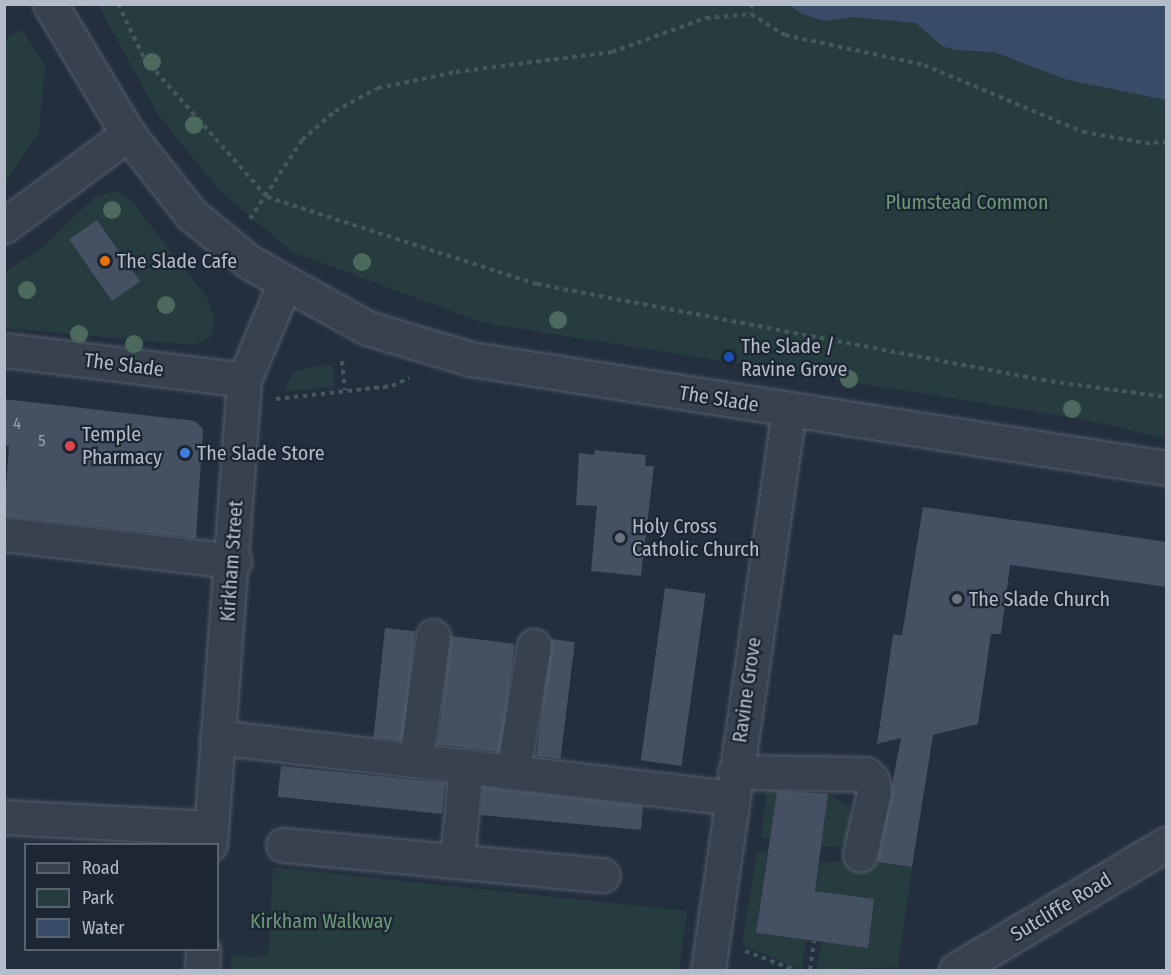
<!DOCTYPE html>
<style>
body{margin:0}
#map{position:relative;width:1171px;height:975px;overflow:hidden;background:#242f3e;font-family:"Fira Sans Condensed",sans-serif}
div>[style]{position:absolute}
.green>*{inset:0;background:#263c3f}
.water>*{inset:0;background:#394c67}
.building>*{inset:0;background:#455162;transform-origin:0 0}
.path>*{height:4px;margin-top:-2px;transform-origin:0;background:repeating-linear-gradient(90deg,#44595c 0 4.5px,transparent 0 9px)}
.roads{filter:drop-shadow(0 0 2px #565f6c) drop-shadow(0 0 2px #565f6c)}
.minor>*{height:33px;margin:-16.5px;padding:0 16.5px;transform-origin:16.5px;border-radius:16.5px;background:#38414e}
.trees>*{width:18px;height:18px;margin:-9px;border-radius:50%;background:#4b6a5d}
.dots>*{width:16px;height:16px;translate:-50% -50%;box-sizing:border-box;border:3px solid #1d2633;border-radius:50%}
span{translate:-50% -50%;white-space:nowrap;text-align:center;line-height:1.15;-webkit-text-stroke:4.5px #1d2633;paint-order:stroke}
.number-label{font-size:16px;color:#98a1af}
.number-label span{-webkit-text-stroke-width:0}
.park-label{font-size:20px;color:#6b9a76}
.poi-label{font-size:20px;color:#b4bcc9}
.left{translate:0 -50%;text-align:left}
.street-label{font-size:20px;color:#b4bcc9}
.frame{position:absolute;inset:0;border:6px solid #b4bcc9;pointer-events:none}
.legend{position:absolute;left:24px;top:843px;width:195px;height:108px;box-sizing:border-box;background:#1d2633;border:2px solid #59626f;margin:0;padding:8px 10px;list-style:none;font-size:18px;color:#b4bcc9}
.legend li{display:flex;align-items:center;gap:12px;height:30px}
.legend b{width:30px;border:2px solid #59626f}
</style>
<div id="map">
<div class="green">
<div style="clip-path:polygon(98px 5px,1166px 5px,1166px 439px,1087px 420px,484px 323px,292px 252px,220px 191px,159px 116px)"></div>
<div style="clip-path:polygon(22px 29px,45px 65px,39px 133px,5px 182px,5px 39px)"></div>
<div style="clip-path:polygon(116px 191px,129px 198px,206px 296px,215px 318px,212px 336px,193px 345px,5px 328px,5px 271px,41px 248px,95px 197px)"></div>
<div style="clip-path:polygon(328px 364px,334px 368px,334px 386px,284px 392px,294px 371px)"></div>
<div style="clip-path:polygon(767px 786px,778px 787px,770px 839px,761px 837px)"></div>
<div style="clip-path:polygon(828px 794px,849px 806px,852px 822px,846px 844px,838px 847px,821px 847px)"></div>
<div style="clip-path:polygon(757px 851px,767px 853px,756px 933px,806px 940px,802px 970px,742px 945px)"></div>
<div style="clip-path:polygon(860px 860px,912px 867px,898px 967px,816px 970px,822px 942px,868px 948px,873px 899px,815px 891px,819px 863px)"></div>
<div style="clip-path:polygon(273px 867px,687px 911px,679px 970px,231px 970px,231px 955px,268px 957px)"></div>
</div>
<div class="water">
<div style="clip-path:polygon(790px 5px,1166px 5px,1166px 100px,1068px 80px,994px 52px,955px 50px,942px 46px,916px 23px,853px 17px,825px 21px,802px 14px)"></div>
</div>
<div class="building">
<div style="left:97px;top:220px;width:75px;height:34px;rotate:55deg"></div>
<div style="clip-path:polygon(4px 399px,195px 421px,203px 429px,196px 538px,4px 516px,9px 446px,4px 445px)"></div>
<div style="clip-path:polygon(595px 450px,646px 455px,645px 466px,654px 466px,641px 576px,591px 571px,597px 506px,576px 505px,579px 453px,594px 455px)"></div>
<div style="clip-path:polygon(923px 507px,1167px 542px,1167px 587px,1010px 565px,1001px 634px,991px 634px,978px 724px,933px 735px,912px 867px,877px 862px,901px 738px,877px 744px,893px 635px,902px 635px)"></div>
<div style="left:665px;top:588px;width:41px;height:174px;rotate:8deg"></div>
<div style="left:385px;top:628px;width:30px;height:110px;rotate:6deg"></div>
<div style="left:451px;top:636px;width:64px;height:109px;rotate:7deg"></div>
<div style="left:551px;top:639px;width:24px;height:118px;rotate:7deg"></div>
<div style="left:281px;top:766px;width:165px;height:31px;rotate:6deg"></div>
<div style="clip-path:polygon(483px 787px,643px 806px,641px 830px,480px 815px)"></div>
<div style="clip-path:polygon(777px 791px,828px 794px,815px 891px,874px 899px,868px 948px,756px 933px)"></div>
</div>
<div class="path">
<div style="left:118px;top:4px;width:60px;rotate:64.3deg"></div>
<div style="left:144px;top:58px;width:186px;rotate:48.5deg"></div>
<div style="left:267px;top:197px;width:284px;rotate:17.9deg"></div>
<div style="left:537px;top:284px;width:514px;rotate:10.76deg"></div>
<div style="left:1042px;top:380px;width:125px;rotate:7.8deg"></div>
<div style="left:752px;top:4px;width:10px;rotate:96deg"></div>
<div style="left:751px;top:14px;width:40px;rotate:32deg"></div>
<div style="left:785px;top:35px;width:142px;rotate:12.2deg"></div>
<div style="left:924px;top:65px;width:173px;rotate:22.8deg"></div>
<div style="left:1083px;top:132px;width:63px;rotate:10.1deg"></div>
<div style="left:1145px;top:143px;width:21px;rotate:-3deg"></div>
<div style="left:250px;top:219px;width:95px;rotate:-56.6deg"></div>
<div style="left:302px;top:140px;width:44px;rotate:-41.3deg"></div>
<div style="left:335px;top:111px;width:49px;rotate:-28.1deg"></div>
<div style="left:378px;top:88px;width:80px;rotate:-11.6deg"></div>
<div style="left:456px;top:72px;width:157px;rotate:-7.3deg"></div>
<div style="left:612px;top:52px;width:100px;rotate:-19.9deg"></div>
<div style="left:706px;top:18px;width:45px;rotate:-5.1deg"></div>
<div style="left:342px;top:361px;width:29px;rotate:84deg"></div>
<div style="left:276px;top:399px;width:117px;rotate:-6.4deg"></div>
<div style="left:392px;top:386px;width:19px;rotate:-25deg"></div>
<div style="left:745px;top:951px;width:53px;rotate:20.8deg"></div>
<div style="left:810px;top:970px;width:29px;rotate:-82deg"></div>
</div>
<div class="roads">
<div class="minor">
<div style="left:50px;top:4px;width:152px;rotate:59deg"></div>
<div style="left:128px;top:134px;width:102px;rotate:51.8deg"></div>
<div style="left:191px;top:214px;width:75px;rotate:39.6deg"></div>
<div style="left:249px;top:262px;width:135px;rotate:29.2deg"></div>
<div style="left:367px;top:328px;width:109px;rotate:16.6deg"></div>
<div style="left:471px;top:359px;width:703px;rotate:8.91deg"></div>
<div style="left:4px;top:226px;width:154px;rotate:-36.6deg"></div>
<div style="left:4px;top:350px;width:242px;rotate:7.1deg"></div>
<div style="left:4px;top:534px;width:232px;rotate:6.7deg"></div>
<div style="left:217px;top:737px;width:519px;rotate:6.76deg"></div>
<div style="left:416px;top:759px;width:124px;rotate:-82.1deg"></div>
<div style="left:513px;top:771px;width:127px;rotate:-80.5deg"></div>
<div style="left:735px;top:772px;width:131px;rotate:0.9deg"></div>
<div style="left:866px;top:774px;width:8px;rotate:45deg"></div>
<div style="left:872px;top:780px;width:12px;rotate:81deg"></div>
<div style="left:874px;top:792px;width:64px;rotate:102.7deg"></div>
<div style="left:4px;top:817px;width:207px;rotate:3deg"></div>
<div style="left:210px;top:844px;width:465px;rotate:-85.8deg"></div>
<div style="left:244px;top:380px;width:103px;rotate:-67.2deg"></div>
<div style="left:283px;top:845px;width:321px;rotate:5.4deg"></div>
<div style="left:457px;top:859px;width:94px;rotate:-84.5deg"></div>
<div style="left:202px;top:970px;width:20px;rotate:-87deg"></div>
<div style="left:708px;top:970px;width:566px;rotate:-81.77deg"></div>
<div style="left:956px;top:970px;width:245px;rotate:-31deg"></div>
</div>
</div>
<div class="trees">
<div style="left:152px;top:62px"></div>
<div style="left:194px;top:125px"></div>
<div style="left:112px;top:210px"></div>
<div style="left:362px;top:262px"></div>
<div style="left:27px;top:290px"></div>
<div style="left:166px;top:305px"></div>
<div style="left:558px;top:320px"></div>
<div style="left:79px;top:334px"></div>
<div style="left:134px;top:344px"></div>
<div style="left:849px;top:379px"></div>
<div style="left:1072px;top:409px"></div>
</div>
<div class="dots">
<div style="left:105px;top:261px;background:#e8710a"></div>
<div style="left:729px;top:357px;background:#1a4fb4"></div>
<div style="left:70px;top:446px;background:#e0444e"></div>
<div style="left:185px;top:453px;background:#3f7fe0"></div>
<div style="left:620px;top:538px;background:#6b7280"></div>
<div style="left:957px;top:599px;background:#6b7280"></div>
</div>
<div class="number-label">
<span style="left:17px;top:424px">4</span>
<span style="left:42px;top:441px">5</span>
</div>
<div class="park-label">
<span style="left:967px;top:202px">Plumstead Common</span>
<span style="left:321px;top:921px">Kirkham Walkway</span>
</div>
<div class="poi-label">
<span class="left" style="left:117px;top:261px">The Slade Cafe</span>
<span class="left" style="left:741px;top:358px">The Slade /<br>Ravine Grove</span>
<span class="left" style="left:82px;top:446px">Temple<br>Pharmacy</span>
<span class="left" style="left:197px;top:453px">The Slade Store</span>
<span class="left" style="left:632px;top:538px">Holy Cross<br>Catholic Church</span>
<span class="left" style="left:969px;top:599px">The Slade Church</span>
</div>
<div class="street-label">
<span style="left:124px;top:365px;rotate:7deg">The Slade</span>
<span style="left:719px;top:399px;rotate:9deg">The Slade</span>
<span style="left:232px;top:561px;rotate:-86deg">Kirkham Street</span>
<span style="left:747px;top:690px;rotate:-82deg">Ravine Grove</span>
<span style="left:1061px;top:907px;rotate:-31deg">Sutcliffe Road</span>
</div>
<div class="frame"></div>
<ul class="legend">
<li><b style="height:8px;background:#38414e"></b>Road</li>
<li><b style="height:16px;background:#263c3f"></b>Park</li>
<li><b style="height:16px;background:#394c67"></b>Water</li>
</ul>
</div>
